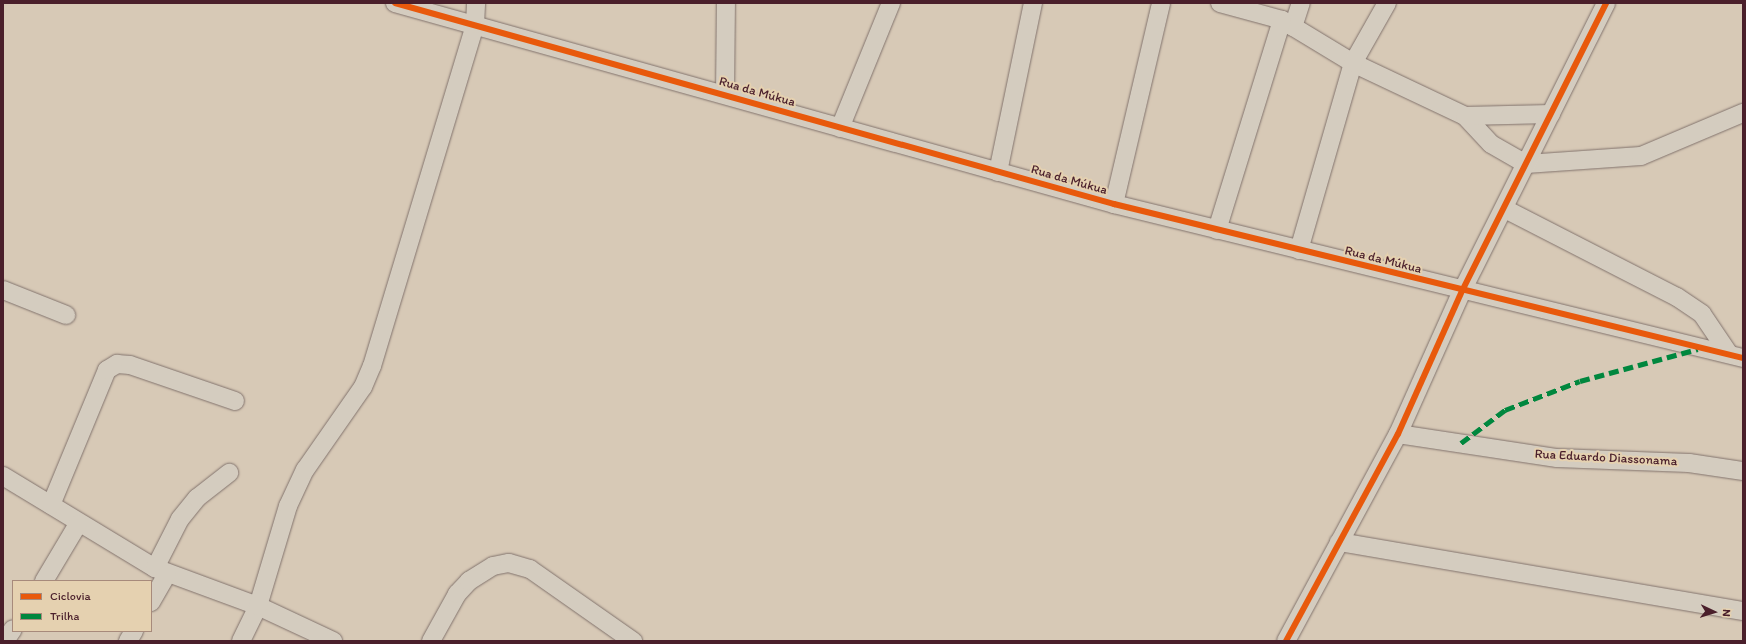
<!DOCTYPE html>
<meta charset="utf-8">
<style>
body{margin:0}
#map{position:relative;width:1746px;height:644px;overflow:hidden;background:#d7c9b6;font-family:Itim,sans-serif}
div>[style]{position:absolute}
.roads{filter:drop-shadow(0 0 1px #82736d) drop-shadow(0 0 1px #82736d)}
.minor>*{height:18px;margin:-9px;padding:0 9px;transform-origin:9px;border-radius:9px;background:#d4ccbf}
.quiet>*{height:5px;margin-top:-2.5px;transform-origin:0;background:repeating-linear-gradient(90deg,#00873e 0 10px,transparent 0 15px)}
.cycleway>*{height:6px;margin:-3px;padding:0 3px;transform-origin:3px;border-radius:3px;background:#e8590c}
span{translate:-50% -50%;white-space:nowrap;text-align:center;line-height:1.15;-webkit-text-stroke:4px #e5d1b0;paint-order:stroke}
.street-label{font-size:13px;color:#4a1f2b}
.frame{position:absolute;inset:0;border:4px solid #4a1f2b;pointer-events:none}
.legend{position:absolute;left:12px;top:580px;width:140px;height:52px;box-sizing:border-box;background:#e5d1b0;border:1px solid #a78a7b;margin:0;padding:5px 7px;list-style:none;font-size:12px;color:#4a1f2b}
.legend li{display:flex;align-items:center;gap:8px;height:20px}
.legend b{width:20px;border:1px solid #a78a7b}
.north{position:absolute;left:1694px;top:592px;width:40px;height:40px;-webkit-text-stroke:3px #e5d1b0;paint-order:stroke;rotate:94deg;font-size:11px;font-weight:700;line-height:16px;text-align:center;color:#4a1f2b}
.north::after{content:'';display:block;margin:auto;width:14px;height:18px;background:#4a1f2b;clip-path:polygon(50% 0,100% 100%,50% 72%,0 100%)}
</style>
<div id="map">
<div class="roads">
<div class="minor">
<div style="left:395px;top:3px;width:747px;rotate:15.62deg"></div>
<div style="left:1114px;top:204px;width:648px;rotate:13.76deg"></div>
<div style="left:1220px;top:3px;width:64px;rotate:15.3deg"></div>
<div style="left:1282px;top:20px;width:83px;rotate:31.2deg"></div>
<div style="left:1353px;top:63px;width:124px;rotate:25.3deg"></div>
<div style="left:1465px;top:116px;width:38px;rotate:47deg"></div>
<div style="left:1491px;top:144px;width:40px;rotate:29.7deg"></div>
<div style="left:1526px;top:164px;width:115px;rotate:-4deg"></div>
<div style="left:1641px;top:156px;width:111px;rotate:-22.9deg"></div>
<div style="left:1293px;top:27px;width:25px;rotate:-72deg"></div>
<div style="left:725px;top:94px;width:91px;rotate:-89.4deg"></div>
<div style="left:1465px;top:116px;width:86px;rotate:-1.3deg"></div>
<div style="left:840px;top:128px;width:135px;rotate:-67.8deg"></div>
<div style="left:998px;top:172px;width:173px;rotate:-78.3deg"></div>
<div style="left:1114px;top:204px;width:206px;rotate:-76.8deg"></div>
<div style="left:1505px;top:209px;width:193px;rotate:27.1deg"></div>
<div style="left:1677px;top:297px;width:30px;rotate:34deg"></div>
<div style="left:1702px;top:314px;width:48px;rotate:56deg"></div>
<div style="left:1217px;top:230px;width:220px;rotate:-72.8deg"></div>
<div style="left:1299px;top:250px;width:195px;rotate:-73.9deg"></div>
<div style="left:1353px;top:63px;width:69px;rotate:-60.5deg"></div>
<div style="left:3px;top:290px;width:68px;rotate:21.6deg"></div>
<div style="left:1398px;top:434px;width:161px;rotate:8.6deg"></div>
<div style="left:1557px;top:458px;width:132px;rotate:2.2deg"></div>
<div style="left:1689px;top:463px;width:55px;rotate:8.4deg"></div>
<div style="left:3px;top:476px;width:178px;rotate:31.2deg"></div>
<div style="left:155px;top:568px;width:110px;rotate:20.3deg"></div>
<div style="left:258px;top:606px;width:83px;rotate:25deg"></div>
<div style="left:51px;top:505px;width:146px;rotate:-67.5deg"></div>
<div style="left:107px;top:370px;width:12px;rotate:-31deg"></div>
<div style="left:117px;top:364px;width:13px;rotate:4deg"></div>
<div style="left:130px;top:365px;width:111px;rotate:18.9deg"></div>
<div style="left:1339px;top:542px;width:410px;rotate:9.7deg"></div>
<div style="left:155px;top:568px;width:55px;rotate:-63deg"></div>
<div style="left:180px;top:519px;width:27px;rotate:-51deg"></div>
<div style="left:197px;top:498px;width:41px;rotate:-38deg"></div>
<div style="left:44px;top:581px;width:66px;rotate:-59.2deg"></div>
<div style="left:151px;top:602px;width:32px;rotate:-60deg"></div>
<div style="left:5px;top:641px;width:14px;rotate:-56deg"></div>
<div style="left:128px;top:641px;width:12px;rotate:-59deg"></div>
<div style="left:241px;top:641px;width:39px;rotate:-64deg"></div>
<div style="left:258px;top:606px;width:104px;rotate:-73.3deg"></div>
<div style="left:288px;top:506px;width:40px;rotate:-65deg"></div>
<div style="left:305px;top:470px;width:101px;rotate:-55.1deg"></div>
<div style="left:363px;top:387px;width:23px;rotate:-67deg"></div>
<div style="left:372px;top:366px;width:357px;rotate:-73.2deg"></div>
<div style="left:475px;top:24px;width:21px;rotate:-87deg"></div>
<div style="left:431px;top:641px;width:54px;rotate:-61deg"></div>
<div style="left:457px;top:594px;width:18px;rotate:-47deg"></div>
<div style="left:469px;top:581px;width:28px;rotate:-32deg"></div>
<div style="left:493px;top:566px;width:16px;rotate:-11deg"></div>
<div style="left:509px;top:563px;width:22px;rotate:16deg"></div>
<div style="left:530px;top:569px;width:126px;rotate:35deg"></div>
<div style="left:1286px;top:641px;width:235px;rotate:-61.6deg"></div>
<div style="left:1398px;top:434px;width:157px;rotate:-65.9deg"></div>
<div style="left:1462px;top:291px;width:322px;rotate:-63.4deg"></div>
</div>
</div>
<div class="quiet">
<div style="left:1461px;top:443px;width:55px;rotate:-36.9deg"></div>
<div style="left:1505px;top:410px;width:80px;rotate:-21.1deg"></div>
<div style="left:1580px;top:381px;width:122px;rotate:-15.2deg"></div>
</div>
<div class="cycleway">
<div style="left:395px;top:3px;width:747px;rotate:15.62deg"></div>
<div style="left:1114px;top:204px;width:648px;rotate:13.76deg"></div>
<div style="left:1286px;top:641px;width:235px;rotate:-61.6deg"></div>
<div style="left:1398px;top:434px;width:157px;rotate:-65.9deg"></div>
<div style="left:1462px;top:291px;width:322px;rotate:-63.4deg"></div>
</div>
<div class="street-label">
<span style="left:757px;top:92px;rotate:16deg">Rua da Múkua</span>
<span style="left:1069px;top:180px;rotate:16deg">Rua da Múkua</span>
<span style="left:1383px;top:260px;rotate:14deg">Rua da Múkua</span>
<span style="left:1606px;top:458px;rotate:3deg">Rua Eduardo Diassonama</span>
</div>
<div class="frame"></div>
<ul class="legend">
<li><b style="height:5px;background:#e8590c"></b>Ciclovia</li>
<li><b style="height:5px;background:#00873e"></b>Trilha</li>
</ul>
<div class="north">N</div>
</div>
